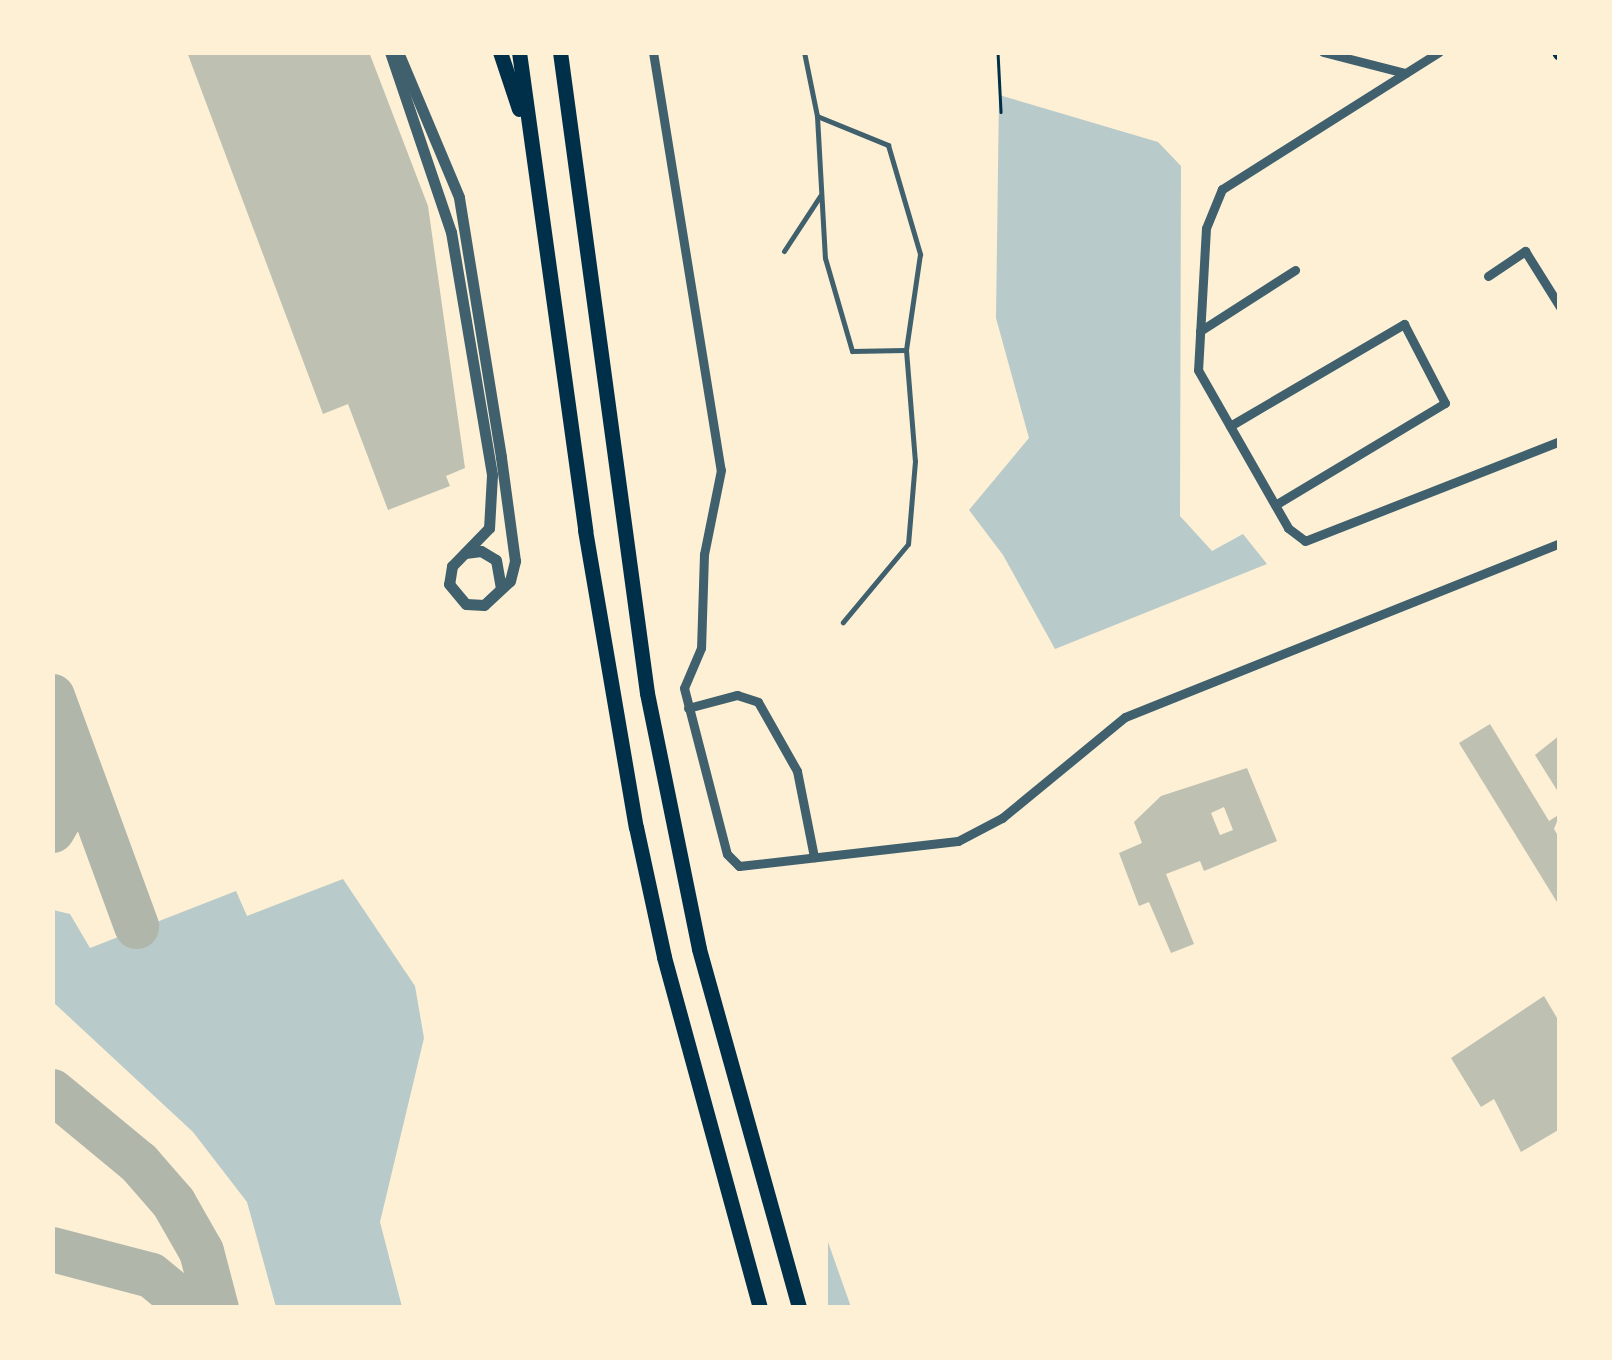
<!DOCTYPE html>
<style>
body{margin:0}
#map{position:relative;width:1612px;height:1360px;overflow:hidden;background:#fdf0d5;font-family:Literata,serif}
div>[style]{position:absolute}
.green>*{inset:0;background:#b9caca}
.taxiway>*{height:45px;margin:-22.5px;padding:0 22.5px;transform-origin:22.5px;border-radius:22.5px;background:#b1b6ab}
.building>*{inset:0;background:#bec0b2}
.path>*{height:2.5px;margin:-1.25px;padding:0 1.25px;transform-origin:1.25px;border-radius:1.25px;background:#003049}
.service>*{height:5px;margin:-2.5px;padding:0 2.5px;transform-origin:2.5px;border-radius:2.5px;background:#3f606c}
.minor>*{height:9px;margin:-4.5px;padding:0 4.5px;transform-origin:4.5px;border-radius:4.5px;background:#3f606c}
.tertiary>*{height:11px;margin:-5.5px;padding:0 5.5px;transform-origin:5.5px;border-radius:5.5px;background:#3f606c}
.secondary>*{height:14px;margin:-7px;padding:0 7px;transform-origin:7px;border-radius:7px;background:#003049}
.trunk>*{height:15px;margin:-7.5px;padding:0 7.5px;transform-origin:7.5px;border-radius:7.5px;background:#003049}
span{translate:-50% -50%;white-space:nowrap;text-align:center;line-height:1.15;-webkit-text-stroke:8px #fdf0d5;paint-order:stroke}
.frame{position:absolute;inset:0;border:55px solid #fdf0d5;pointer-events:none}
</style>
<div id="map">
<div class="green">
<div style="clip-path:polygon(999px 95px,1158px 142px,1181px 166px,1180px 516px,1212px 551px,1243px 534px,1267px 564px,1055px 649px,1003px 555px,969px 510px,1029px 438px,996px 318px)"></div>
<div style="clip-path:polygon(343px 879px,415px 986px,424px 1038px,380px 1222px,402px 1307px,276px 1307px,247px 1202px,193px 1132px,53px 1002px,53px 910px,70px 914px,90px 948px,236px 891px,247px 916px)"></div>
<div style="clip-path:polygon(828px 1242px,851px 1307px,828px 1307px)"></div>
</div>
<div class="taxiway">
<div style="left:52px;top:696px;width:245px;rotate:69.9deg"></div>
<div style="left:52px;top:830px;width:43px;rotate:-60.4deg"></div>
<div style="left:73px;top:793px;width:36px;rotate:-90deg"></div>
<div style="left:52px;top:1091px;width:113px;rotate:39.6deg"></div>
<div style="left:139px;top:1163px;width:52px;rotate:48.9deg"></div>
<div style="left:173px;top:1202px;width:56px;rotate:60.3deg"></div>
<div style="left:201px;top:1251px;width:59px;rotate:75.3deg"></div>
<div style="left:52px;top:1249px;width:102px;rotate:14.7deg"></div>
<div style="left:151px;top:1275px;width:52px;rotate:39.5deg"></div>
</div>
<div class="building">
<div style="clip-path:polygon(187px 52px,369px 52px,428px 206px,465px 468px,446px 476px,450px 486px,388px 510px,348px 404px,323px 414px)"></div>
<div style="clip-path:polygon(1490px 724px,1549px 821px,1560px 814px,1554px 829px,1560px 839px,1560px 907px,1459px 743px)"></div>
<div style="clip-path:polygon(1560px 735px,1560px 795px,1535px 755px)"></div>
<div style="clip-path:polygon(evenodd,1247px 768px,1277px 841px,1204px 871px,1200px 861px,1166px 874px,1194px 944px,1171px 953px,1149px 902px,1139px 906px,1119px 853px,1142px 843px,1134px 822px,1161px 796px,1247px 768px,1224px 807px,1233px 830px,1220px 835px,1211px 813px,1224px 807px)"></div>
<div style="clip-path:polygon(1544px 996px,1560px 1023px,1560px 1129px,1521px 1152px,1494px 1099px,1481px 1107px,1451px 1058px)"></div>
</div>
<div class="path">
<div style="left:998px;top:52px;width:60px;rotate:87.1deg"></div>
</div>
<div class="service">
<div style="left:804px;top:52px;width:65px;rotate:78.5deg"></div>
<div style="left:817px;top:116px;width:77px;rotate:22.2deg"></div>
<div style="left:888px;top:145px;width:114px;rotate:73.6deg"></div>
<div style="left:920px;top:254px;width:97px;rotate:98.3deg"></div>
<div style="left:906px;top:350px;width:111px;rotate:85.4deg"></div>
<div style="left:915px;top:461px;width:83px;rotate:94.8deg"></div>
<div style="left:908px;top:544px;width:102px;rotate:129.8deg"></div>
<div style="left:817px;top:116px;width:142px;rotate:86.8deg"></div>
<div style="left:825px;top:258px;width:97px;rotate:73.8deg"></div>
<div style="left:852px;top:351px;width:53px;rotate:-1.1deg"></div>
<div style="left:784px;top:251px;width:66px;rotate:-56.8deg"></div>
</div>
<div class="minor">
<div style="left:653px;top:52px;width:423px;rotate:80.8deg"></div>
<div style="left:721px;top:470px;width:86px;rotate:101.4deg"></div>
<div style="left:704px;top:554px;width:94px;rotate:91.8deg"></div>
<div style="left:701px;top:648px;width:43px;rotate:113deg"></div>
<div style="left:684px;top:688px;width:171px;rotate:75.5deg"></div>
<div style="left:727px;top:854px;width:17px;rotate:45deg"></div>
<div style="left:739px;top:866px;width:220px;rotate:-6.5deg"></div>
<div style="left:958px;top:841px;width:50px;rotate:-27.6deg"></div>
<div style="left:1002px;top:818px;width:159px;rotate:-39.4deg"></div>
<div style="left:1125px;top:717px;width:469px;rotate:-21.8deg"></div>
<div style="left:1323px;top:52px;width:85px;rotate:14.4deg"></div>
<div style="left:1439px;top:52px;width:257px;rotate:147.7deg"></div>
<div style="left:1222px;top:189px;width:42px;rotate:112.3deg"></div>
<div style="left:1206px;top:228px;width:142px;rotate:93.2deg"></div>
<div style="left:1198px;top:370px;width:182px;rotate:60.3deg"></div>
<div style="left:1288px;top:528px;width:21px;rotate:37deg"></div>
<div style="left:1305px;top:541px;width:274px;rotate:-21.4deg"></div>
<div style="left:1488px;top:276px;width:45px;rotate:-34deg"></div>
<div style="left:1525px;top:251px;width:66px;rotate:58deg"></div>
<div style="left:1200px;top:331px;width:113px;rotate:-32.7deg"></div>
<div style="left:1230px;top:426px;width:202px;rotate:-30.4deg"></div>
<div style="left:1404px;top:324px;width:89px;rotate:62.6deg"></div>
<div style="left:1445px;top:403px;width:198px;rotate:149deg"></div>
<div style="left:688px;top:708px;width:51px;rotate:-14.9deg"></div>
<div style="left:737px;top:695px;width:22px;rotate:18deg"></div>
<div style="left:758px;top:702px;width:79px;rotate:60.5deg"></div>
<div style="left:797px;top:771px;width:88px;rotate:78.8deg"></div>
</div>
<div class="tertiary">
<div style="left:390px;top:52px;width:190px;rotate:71.3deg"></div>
<div style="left:451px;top:232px;width:246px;rotate:80.4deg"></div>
<div style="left:492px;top:475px;width:53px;rotate:93.2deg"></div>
<div style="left:489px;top:528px;width:53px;rotate:134.2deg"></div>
<div style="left:452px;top:566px;width:18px;rotate:99deg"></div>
<div style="left:449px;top:584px;width:26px;rotate:50deg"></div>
<div style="left:466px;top:604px;width:18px;rotate:3deg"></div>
<div style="left:484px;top:605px;width:35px;rotate:-43deg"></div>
<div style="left:510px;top:581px;width:21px;rotate:-76deg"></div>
<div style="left:515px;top:561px;width:105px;rotate:-97.7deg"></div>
<div style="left:501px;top:457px;width:263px;rotate:-99.2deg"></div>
<div style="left:459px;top:197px;width:157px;rotate:-112.8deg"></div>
<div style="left:465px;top:553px;width:16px;rotate:-7deg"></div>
<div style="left:481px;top:551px;width:17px;rotate:31deg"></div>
<div style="left:496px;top:560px;width:29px;rotate:80deg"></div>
</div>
<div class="secondary">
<div style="left:1559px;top:52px;width:2px;rotate:63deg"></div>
</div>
<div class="trunk">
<div style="left:500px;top:52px;width:60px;rotate:71.6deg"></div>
<div style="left:519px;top:52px;width:483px;rotate:82.1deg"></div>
<div style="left:585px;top:530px;width:301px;rotate:80.3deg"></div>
<div style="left:636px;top:827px;width:133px;rotate:77.8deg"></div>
<div style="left:664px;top:957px;width:364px;rotate:74.7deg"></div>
<div style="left:560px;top:52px;width:647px;rotate:82.27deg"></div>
<div style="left:647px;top:693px;width:261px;rotate:78.5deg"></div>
<div style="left:699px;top:949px;width:373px;rotate:74.4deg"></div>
</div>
<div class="frame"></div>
</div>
